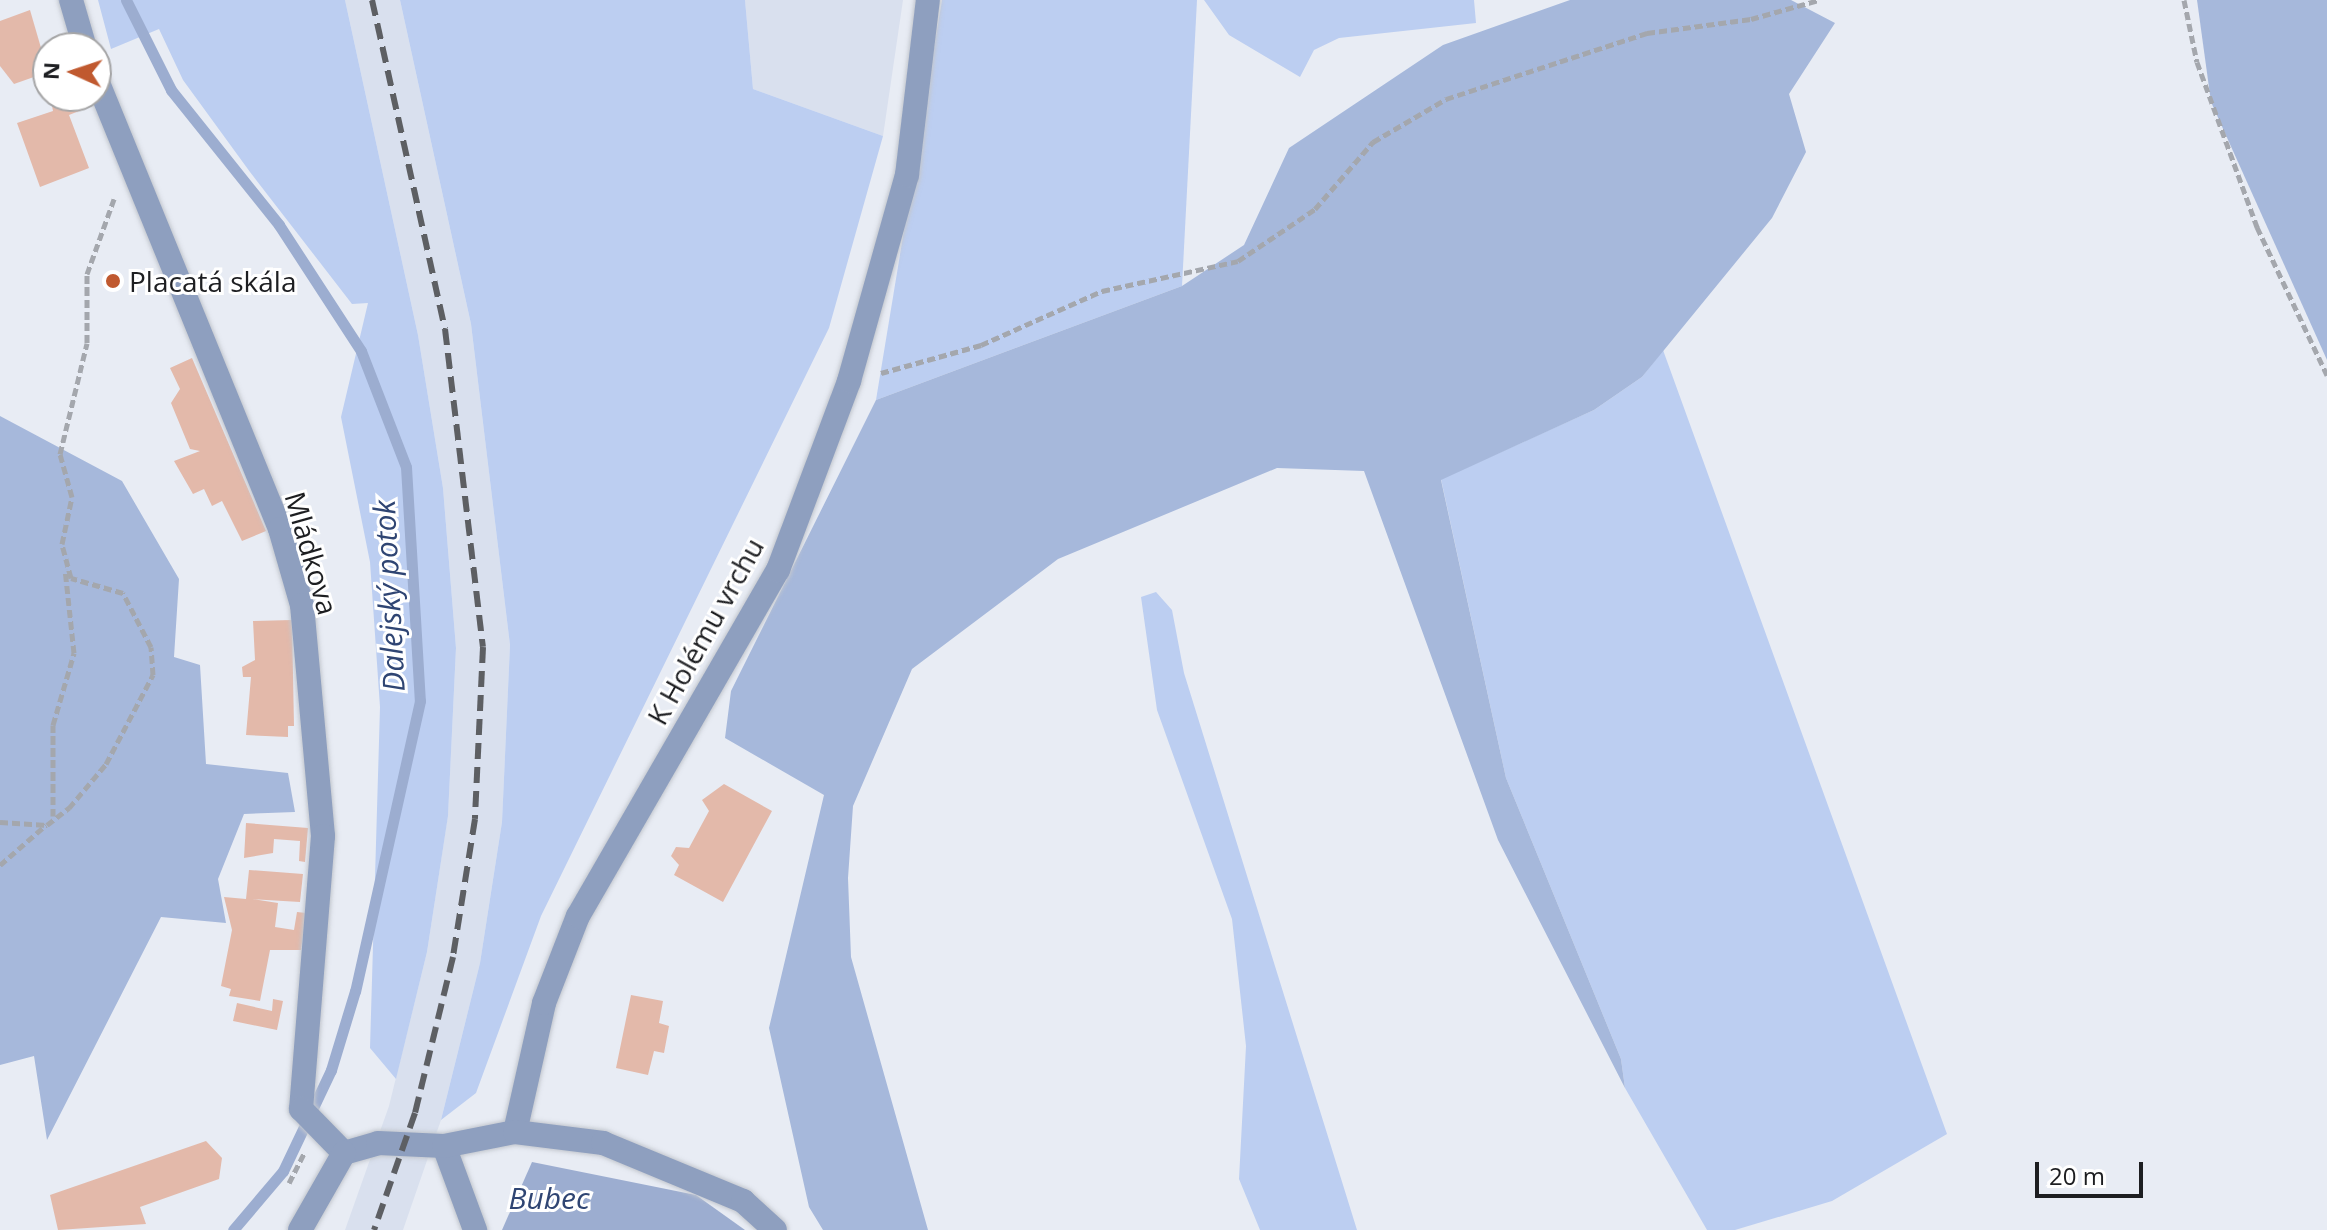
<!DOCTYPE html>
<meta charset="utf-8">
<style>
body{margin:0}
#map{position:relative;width:2327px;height:1230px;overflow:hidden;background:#e8ecf4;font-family:"Open Sans",sans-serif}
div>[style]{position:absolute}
.built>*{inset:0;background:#d9e0ee}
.green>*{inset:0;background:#bccef1}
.forest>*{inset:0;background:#a6b8db}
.water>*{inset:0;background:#9cadd0}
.stream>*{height:11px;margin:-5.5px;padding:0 5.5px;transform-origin:5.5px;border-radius:5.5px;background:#9cadd0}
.building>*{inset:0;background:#e3b9aa}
.path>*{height:5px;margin-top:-2.5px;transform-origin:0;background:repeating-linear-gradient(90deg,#a4a7ad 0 8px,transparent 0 12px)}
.roads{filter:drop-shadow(0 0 2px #c3c7ce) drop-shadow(0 0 2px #c3c7ce)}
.minor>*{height:24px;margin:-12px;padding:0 12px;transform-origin:12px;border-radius:12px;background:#8e9fbf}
.rail>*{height:6px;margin-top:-3px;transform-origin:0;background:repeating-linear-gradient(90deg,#5d5f63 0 16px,transparent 0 24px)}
.dots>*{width:22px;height:22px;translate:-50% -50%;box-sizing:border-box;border:4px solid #fff;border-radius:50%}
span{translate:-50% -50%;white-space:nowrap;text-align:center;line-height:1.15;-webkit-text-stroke:6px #fff;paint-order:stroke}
.poi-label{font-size:28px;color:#1d1e21}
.left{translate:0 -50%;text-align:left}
.street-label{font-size:28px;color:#1d1e21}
.water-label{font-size:30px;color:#2f4573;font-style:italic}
.north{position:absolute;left:32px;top:32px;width:80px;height:80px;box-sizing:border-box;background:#fff;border:2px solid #a5a5a6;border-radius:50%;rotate:273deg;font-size:22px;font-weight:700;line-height:32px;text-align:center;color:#1d1e21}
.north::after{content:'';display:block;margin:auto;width:28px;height:36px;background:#c0592f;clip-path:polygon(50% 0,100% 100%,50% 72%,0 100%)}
.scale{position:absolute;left:2035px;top:1162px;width:108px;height:36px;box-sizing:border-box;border:4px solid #1d1e21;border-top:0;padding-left:10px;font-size:24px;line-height:28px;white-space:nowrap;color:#1d1e21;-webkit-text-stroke:6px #fff;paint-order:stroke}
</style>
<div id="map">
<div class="built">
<div style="clip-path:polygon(345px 0,400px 0,471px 324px,510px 645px,502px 822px,480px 963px,441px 1120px,403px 1230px,345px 1230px,389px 1106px,427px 952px,448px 815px,456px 648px,443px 488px,418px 335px)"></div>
<div style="clip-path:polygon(745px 0,903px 0,883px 136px,753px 89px)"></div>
</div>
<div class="green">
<div style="clip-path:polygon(98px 0,345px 0,418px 335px,443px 488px,456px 648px,448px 816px,427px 952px,396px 1079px,370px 1048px,380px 707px,370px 562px,341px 417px,368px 303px,352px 304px,250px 172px,183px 80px,159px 29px,111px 49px)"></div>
<div style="clip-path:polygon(400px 0,745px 0,753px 89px,883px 136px,829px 328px,541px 916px,476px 1093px,441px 1120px,480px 963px,502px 822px,510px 645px,471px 324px)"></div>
<div style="clip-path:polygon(942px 0,1197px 0,1182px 286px,876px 400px)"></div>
<div style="clip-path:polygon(1204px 0,1474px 0,1476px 23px,1339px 38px,1314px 50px,1300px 77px,1229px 35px)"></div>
<div style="clip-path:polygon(1663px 350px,1947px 1134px,1832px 1201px,1735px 1230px,1707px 1230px,1625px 1088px,1621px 1059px,1506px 778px,1441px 479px,1594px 410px,1642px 377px)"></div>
<div style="clip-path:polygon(1156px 592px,1172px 610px,1184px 673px,1357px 1230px,1260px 1230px,1239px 1179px,1246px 1046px,1232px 919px,1157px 710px,1141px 597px)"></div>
</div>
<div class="forest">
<div style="clip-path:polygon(1570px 0,1791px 0,1835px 23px,1789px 94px,1806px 152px,1772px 218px,1642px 377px,1594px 410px,1441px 480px,1506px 778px,1621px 1059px,1625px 1088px,1498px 840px,1364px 471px,1277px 468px,1058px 559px,912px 669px,853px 806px,848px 878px,851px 957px,928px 1230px,823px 1230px,809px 1207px,769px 1028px,824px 795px,725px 738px,731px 691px,876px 400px,1182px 286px,1244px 245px,1289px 148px,1443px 45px)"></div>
<div style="clip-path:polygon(2197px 0,2327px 0,2327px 360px,2211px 102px)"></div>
<div style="clip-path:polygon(0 416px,122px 481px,179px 579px,174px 657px,200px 665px,206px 764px,288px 773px,295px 812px,244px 814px,218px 879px,226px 923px,161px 917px,47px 1140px,34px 1056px,0 1065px)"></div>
</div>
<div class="water">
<div style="clip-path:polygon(532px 1162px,696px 1195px,745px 1230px,502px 1230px)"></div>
</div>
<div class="stream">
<div style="left:126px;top:0;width:101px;rotate:63.4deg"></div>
<div style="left:171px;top:90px;width:173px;rotate:51.3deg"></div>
<div style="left:279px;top:225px;width:150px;rotate:56.9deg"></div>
<div style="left:361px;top:351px;width:124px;rotate:68.8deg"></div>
<div style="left:406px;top:467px;width:234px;rotate:86.6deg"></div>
<div style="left:420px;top:701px;width:297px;rotate:102.6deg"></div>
<div style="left:355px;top:991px;width:83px;rotate:106.9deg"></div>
<div style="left:331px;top:1070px;width:112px;rotate:115.4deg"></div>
<div style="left:283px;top:1171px;width:77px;rotate:130.3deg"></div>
</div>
<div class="building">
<div style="clip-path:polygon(30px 10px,48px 72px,14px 84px,0 66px,0 21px)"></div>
<div style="clip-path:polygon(50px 96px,79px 96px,84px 109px,69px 115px,89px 168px,40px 187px,17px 123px,53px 111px)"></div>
<div style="clip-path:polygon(192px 358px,266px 531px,242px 541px,222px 501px,212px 506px,204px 489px,193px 494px,174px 461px,200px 451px,190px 449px,171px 403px,180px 389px,170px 368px)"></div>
<div style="clip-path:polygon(292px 620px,294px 726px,288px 726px,288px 737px,246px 735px,251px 677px,243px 677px,242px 667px,255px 660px,253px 621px)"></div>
<div style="clip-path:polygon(724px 784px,772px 811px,723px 902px,674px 875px,679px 865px,671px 856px,676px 847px,689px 848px,709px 811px,702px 800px)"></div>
<div style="clip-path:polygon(246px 823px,308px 828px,305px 862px,299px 861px,300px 841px,274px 839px,273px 853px,244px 858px)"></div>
<div style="clip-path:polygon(249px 870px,303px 874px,300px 902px,252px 899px,278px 903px,275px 927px,294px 930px,297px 912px,306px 913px,301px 950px,270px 950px,260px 1001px,229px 996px,231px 989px,221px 986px,232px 930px,224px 897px,246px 899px)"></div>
<div style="clip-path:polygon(631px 995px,663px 1001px,659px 1023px,669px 1026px,664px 1053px,654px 1051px,648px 1075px,616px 1068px)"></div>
<div style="clip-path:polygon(273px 999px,283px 1001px,277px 1030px,233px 1021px,237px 1003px,272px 1011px)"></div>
<div style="clip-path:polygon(206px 1141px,222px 1158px,219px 1179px,140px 1207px,146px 1224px,58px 1230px,50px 1195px)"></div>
</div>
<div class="path">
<div style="left:2184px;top:0;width:63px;rotate:78.2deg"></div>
<div style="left:2197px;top:62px;width:176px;rotate:70deg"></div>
<div style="left:2257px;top:227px;width:164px;rotate:64.7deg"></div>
<div style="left:881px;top:373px;width:104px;rotate:-15.6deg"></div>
<div style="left:981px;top:345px;width:133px;rotate:-24.1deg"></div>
<div style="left:1102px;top:291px;width:139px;rotate:-12.4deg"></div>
<div style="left:1238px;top:261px;width:93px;rotate:-34deg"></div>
<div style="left:1315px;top:209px;width:89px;rotate:-49.1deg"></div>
<div style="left:1373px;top:142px;width:85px;rotate:-30.5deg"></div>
<div style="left:1446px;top:99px;width:212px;rotate:-18.2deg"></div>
<div style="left:1647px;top:33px;width:105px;rotate:-7.7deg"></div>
<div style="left:1751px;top:19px;width:71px;rotate:-15.6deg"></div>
<div style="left:53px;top:816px;width:91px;rotate:-90deg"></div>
<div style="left:53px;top:725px;width:75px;rotate:-73.7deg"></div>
<div style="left:74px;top:653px;width:84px;rotate:-96.1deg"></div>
<div style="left:0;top:822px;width:47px;rotate:3.7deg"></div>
<div style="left:47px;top:825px;width:28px;rotate:-38deg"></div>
<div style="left:69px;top:808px;width:57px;rotate:-49.9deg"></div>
<div style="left:106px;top:764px;width:101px;rotate:-62.2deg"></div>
<div style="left:153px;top:675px;width:28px;rotate:-94deg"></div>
<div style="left:151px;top:647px;width:61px;rotate:-117.4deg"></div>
<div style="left:123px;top:593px;width:54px;rotate:-163.9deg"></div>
<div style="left:71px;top:578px;width:35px;rotate:-105deg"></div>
<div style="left:62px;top:544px;width:48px;rotate:-78deg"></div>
<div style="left:72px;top:497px;width:45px;rotate:-105.6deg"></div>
<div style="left:60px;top:454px;width:114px;rotate:-76.3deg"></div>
<div style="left:87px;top:343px;width:69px;rotate:-90deg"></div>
<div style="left:87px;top:274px;width:80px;rotate:-70.2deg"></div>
<div style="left:0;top:865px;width:61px;rotate:-41deg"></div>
<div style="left:289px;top:1183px;width:34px;rotate:-63deg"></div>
</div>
<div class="roads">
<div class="minor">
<div style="left:71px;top:0;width:50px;rotate:73.7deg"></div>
<div style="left:96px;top:78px;width:487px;rotate:67.8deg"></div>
<div style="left:280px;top:529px;width:79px;rotate:73.9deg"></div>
<div style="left:302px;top:605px;width:232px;rotate:84.8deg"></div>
<div style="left:323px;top:836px;width:274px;rotate:94.6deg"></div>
<div style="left:301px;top:1109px;width:62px;rotate:45.7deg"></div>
<div style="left:515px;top:1132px;width:132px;rotate:-77.3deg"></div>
<div style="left:544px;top:1003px;width:93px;rotate:-68.7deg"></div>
<div style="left:578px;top:916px;width:400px;rotate:-60deg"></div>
<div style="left:778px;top:570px;width:202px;rotate:-69.4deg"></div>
<div style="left:849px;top:381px;width:214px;rotate:-74.3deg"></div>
<div style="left:907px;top:175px;width:176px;rotate:-83.2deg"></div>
<div style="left:444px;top:1146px;width:90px;rotate:69.7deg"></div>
<div style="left:344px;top:1153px;width:35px;rotate:-16deg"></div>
<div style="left:378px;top:1143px;width:66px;rotate:2.6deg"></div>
<div style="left:444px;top:1146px;width:72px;rotate:-11.2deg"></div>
<div style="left:515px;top:1132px;width:89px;rotate:7.1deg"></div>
<div style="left:603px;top:1143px;width:152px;rotate:22.5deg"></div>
<div style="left:743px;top:1201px;width:43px;rotate:42.2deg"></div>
<div style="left:300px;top:1230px;width:89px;rotate:-60.3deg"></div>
</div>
</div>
<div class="rail">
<div style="left:372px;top:0;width:337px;rotate:77.5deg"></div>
<div style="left:445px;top:329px;width:320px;rotate:83.2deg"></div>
<div style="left:483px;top:647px;width:172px;rotate:92.7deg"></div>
<div style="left:475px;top:819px;width:140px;rotate:99.1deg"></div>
<div style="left:453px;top:957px;width:161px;rotate:103.7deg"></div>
<div style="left:415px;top:1113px;width:124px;rotate:109.3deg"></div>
</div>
<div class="dots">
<div style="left:113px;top:281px;background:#c0592f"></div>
</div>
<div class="poi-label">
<span class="left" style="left:129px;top:281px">Placatá skála</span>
</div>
<div class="street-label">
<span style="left:312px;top:553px;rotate:74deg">Mládkova</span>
<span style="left:705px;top:631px;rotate:-61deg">K Holému vrchu</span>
</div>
<div class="water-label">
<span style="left:389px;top:596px;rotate:-93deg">Dalejský potok</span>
<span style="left:549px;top:1198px">Bubec</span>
</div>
<div class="north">N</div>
<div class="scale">20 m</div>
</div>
